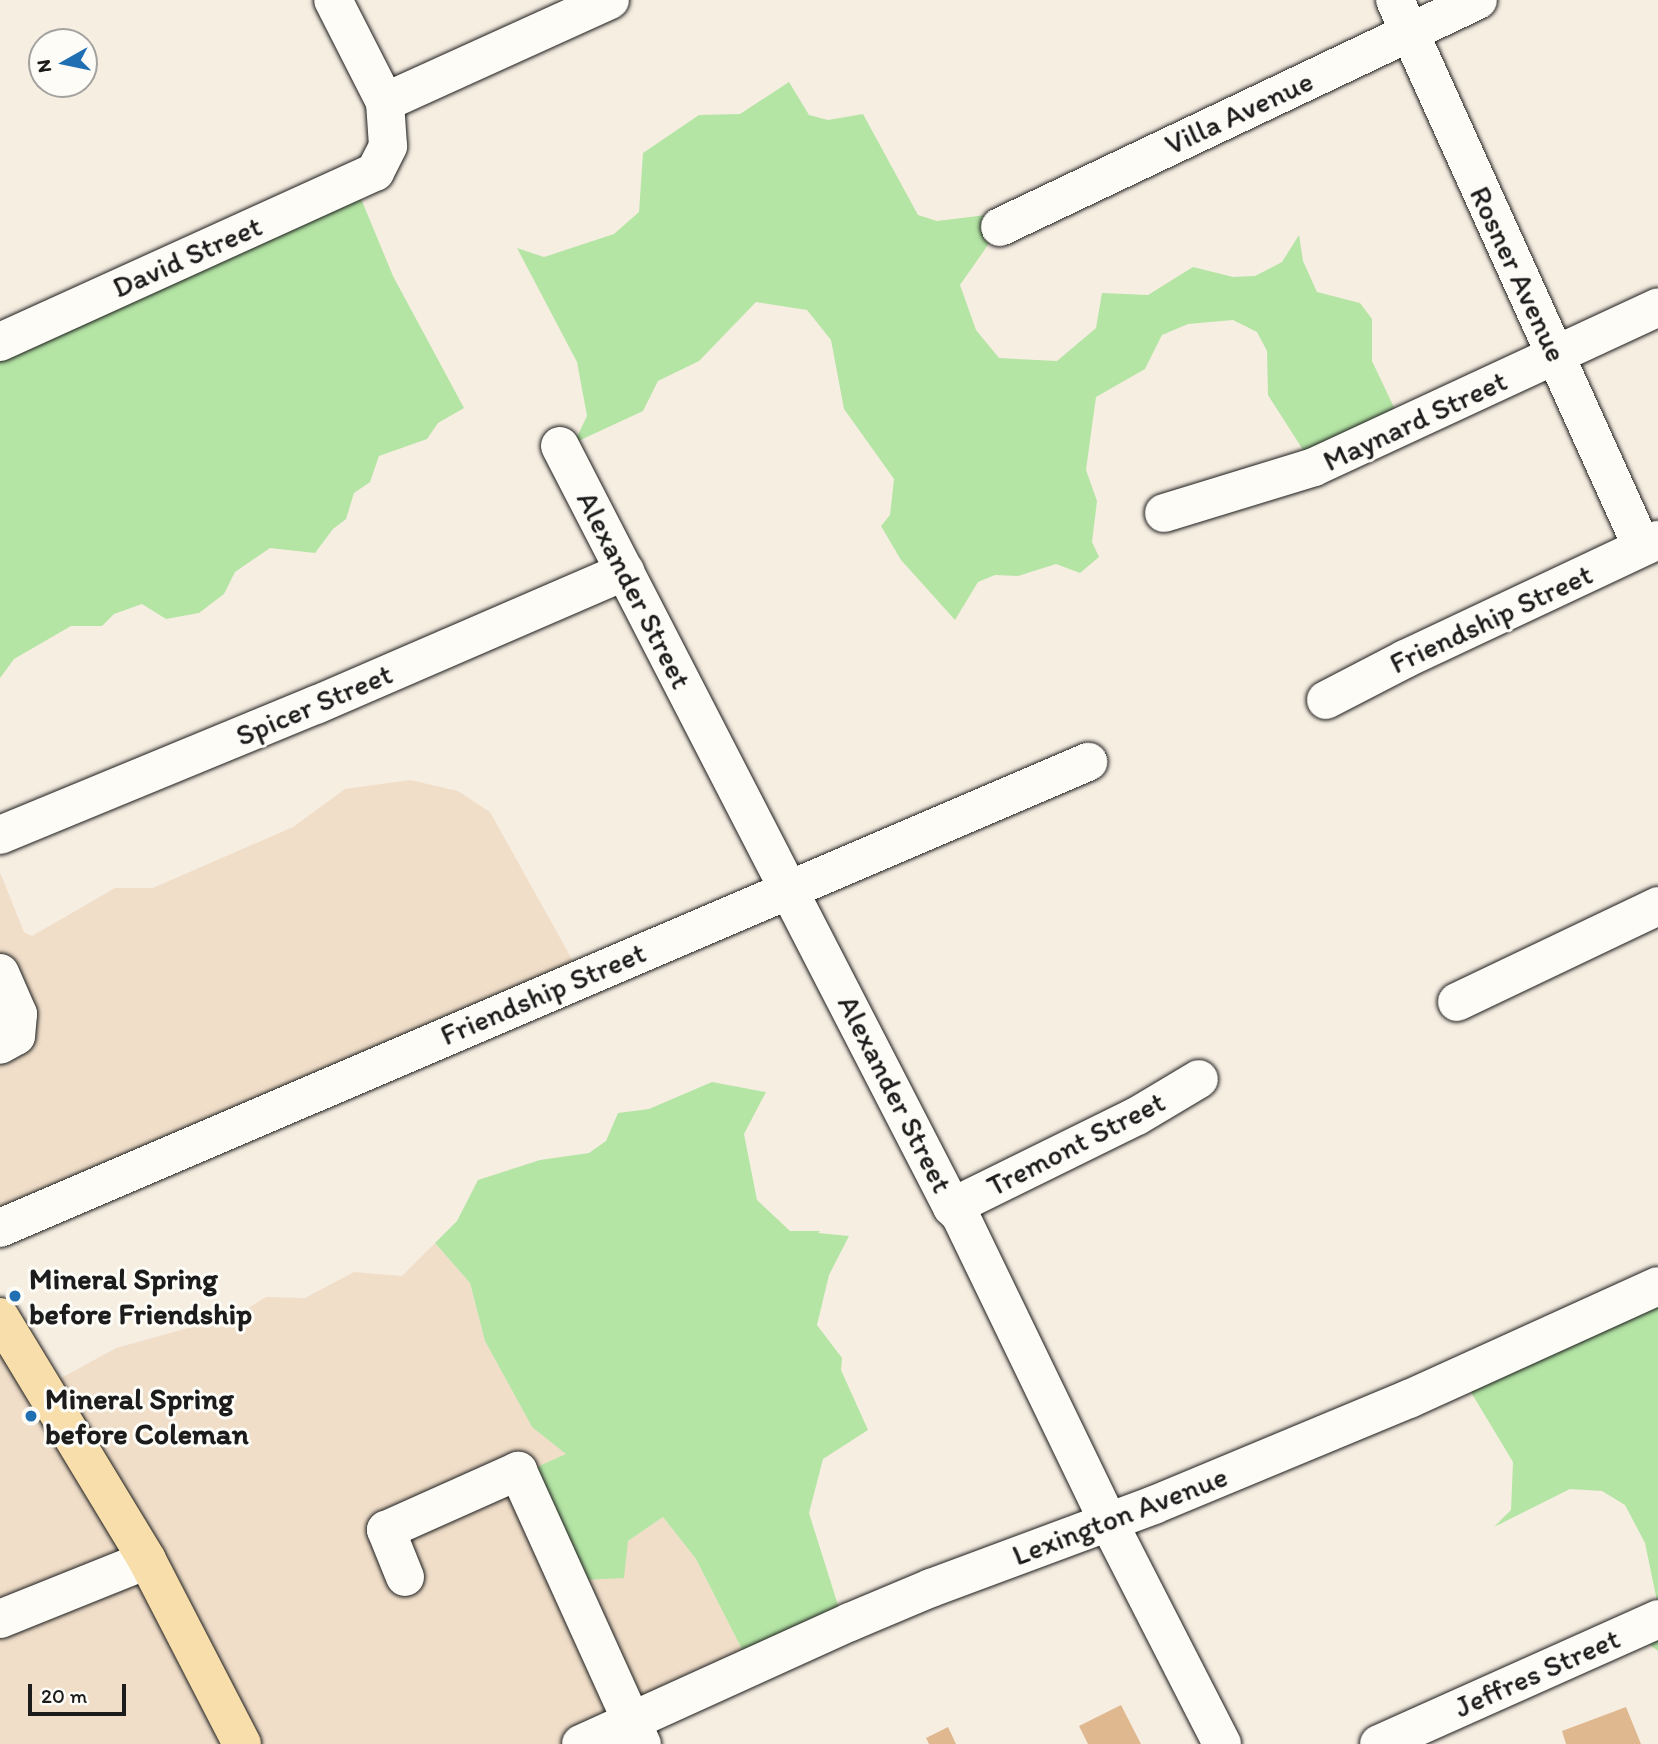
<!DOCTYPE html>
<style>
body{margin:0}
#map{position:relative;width:1658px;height:1744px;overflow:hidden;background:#f7eee2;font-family:Itim,sans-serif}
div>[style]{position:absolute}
.built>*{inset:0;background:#f0dec9}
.green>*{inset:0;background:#b4e5a5}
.building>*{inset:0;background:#dfb890}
.roads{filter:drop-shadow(0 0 2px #1c1c1c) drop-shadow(0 0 2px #1c1c1c)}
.minor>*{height:38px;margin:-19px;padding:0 19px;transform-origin:19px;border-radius:19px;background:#fdfcf7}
.major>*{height:38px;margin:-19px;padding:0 19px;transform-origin:19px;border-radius:19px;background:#f8deab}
.dots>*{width:19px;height:19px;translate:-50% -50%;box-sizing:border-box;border:4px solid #fdfcf7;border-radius:50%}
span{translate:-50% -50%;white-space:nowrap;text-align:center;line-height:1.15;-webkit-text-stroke:6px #fdfcf7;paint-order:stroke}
.street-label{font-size:30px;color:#1c1c1c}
.poi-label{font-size:30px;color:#1c1c1c;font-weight:700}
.left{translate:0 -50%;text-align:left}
.north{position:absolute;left:28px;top:28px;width:70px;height:70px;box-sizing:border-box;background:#fdfcf7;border:2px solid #a3a29f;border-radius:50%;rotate:261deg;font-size:19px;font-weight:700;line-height:28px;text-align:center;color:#1c1c1c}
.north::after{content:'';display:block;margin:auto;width:24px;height:32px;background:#1f6fb2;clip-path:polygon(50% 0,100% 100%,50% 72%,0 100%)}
.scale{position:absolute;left:28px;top:1684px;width:98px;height:32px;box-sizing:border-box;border:4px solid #1c1c1c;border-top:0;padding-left:9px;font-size:21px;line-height:24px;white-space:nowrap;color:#1c1c1c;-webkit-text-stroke:5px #fdfcf7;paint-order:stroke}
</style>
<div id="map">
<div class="built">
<div style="clip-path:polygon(410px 780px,458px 791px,490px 812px,583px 979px,0 1231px,0 872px,24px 932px,32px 936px,115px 888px,153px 888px,293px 827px,345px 789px)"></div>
<div style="clip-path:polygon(435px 1243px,470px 1283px,485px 1341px,532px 1427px,567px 1454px,541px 1465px,628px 1541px,663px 1517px,696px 1559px,751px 1667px,656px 1718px,656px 1744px,0 1744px,0 1302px,52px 1383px,116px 1348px,239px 1314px,266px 1297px,305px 1298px,354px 1272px,402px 1276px)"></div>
</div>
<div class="green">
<div style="clip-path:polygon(789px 82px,809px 115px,828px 120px,863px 114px,918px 215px,937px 221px,1011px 212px,960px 285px,976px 330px,999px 358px,1057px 361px,1096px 328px,1102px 293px,1148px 295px,1193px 267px,1233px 277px,1255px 276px,1282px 262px,1299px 235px,1303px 261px,1317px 292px,1360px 303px,1372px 319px,1372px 361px,1400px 420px,1314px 467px,1268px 395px,1267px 351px,1257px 332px,1233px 320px,1188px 324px,1162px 335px,1145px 369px,1096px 397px,1086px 470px,1097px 501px,1092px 542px,1099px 557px,1080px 573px,1056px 564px,1018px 576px,995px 575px,978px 582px,955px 620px,901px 560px,881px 526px,890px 515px,894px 479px,844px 409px,831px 340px,807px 310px,756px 302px,699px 361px,658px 381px,643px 411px,574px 443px,587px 416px,577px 362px,517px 248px,544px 257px,614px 234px,639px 212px,643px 153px,699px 115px,740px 114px)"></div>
<div style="clip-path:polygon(356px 197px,362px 201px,393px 276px,464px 408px,438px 423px,427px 439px,379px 456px,370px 482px,354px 493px,346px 519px,333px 529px,315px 553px,270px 548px,235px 572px,224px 594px,199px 613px,166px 619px,142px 604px,114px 614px,102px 626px,71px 626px,14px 659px,0 678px,0 352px)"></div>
<div style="clip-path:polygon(712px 1082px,766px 1092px,744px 1134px,757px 1200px,790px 1231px,820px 1231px,818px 1233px,849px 1236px,829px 1275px,817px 1325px,842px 1358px,841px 1370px,868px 1430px,823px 1459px,809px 1513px,842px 1618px,751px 1667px,696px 1559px,663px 1517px,628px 1541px,624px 1578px,562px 1581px,521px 1487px,541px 1465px,566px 1454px,532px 1427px,485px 1341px,470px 1283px,435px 1243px,457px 1221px,478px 1180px,540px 1160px,589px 1153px,606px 1141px,618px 1113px,649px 1109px)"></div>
<div style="clip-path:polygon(1658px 1288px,1658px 1651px,1632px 1631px,1657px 1601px,1645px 1543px,1625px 1505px,1602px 1491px,1570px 1489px,1494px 1527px,1511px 1510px,1513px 1462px,1463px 1379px)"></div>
</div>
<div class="building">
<div style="clip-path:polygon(1121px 1705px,1141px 1744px,1088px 1744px,1079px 1726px)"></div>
<div style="clip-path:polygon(1626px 1707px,1641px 1744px,1566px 1744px,1562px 1731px)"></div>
<div style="clip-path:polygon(948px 1727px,956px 1744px,929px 1744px,926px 1738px)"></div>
</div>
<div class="roads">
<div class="minor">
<div style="left:1395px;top:0;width:600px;rotate:65.7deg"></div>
<div style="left:385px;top:102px;width:247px;rotate:-24.4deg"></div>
<div style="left:1000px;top:227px;width:529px;rotate:-25.4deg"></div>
<div style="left:0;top:342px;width:412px;rotate:-24.4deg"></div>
<div style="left:375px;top:172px;width:29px;rotate:-63deg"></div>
<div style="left:388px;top:146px;width:44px;rotate:-93.9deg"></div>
<div style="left:385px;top:102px;width:114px;rotate:-117deg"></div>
<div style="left:560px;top:446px;width:856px;rotate:62.75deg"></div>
<div style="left:952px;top:1207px;width:11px;rotate:45deg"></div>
<div style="left:960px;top:1215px;width:342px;rotate:64.2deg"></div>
<div style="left:1109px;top:1523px;width:248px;rotate:62.9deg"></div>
<div style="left:1164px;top:513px;width:157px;rotate:-17deg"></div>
<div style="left:1314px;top:467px;width:379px;rotate:-24.9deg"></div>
<div style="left:1326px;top:700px;width:89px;rotate:-27.4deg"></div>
<div style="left:1405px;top:659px;width:280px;rotate:-25.2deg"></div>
<div style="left:0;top:835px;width:342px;rotate:-22.4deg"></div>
<div style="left:316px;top:705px;width:337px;rotate:-23.4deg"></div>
<div style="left:0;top:973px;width:45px;rotate:66.3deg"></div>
<div style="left:18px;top:1014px;width:22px;rotate:95deg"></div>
<div style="left:16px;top:1036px;width:18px;rotate:151deg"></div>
<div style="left:1457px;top:1002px;width:223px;rotate:-25.5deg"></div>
<div style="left:952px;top:1207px;width:206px;rotate:-26.2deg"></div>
<div style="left:1137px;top:1116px;width:72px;rotate:-30.8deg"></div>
<div style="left:0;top:1228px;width:1184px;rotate:-23.19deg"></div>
<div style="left:405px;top:1577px;width:51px;rotate:-112deg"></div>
<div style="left:386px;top:1530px;width:145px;rotate:-24.1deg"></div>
<div style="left:518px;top:1471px;width:300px;rotate:65.6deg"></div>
<div style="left:0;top:1619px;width:158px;rotate:-21.9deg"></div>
<div style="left:581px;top:1744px;width:295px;rotate:-24.4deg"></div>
<div style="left:850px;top:1622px;width:88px;rotate:-22.8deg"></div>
<div style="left:931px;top:1588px;width:238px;rotate:-20.4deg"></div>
<div style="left:1154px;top:1505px;width:276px;rotate:-22.6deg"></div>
<div style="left:1409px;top:1399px;width:273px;rotate:-24.4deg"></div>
<div style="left:1379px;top:1744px;width:306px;rotate:-24.1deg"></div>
</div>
<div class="major">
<div style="left:0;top:1317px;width:284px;rotate:58.8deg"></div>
<div style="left:147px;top:1560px;width:207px;rotate:62.7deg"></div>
</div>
</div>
<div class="dots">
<div style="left:15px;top:1296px;background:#1f6fb2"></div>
<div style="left:31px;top:1416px;background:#1f6fb2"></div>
</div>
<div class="street-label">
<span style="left:1239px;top:113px;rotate:-25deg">Villa Avenue</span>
<span style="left:187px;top:257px;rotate:-24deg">David Street</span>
<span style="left:1518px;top:274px;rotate:65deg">Rosner Avenue</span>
<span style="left:1415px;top:421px;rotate:-25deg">Maynard Street</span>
<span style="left:634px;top:590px;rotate:63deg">Alexander Street</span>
<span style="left:1491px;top:619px;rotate:-25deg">Friendship Street</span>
<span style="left:314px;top:705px;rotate:-23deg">Spicer Street</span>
<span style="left:543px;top:994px;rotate:-23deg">Friendship Street</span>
<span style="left:895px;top:1094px;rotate:63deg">Alexander Street</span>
<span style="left:1076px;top:1144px;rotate:-27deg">Tremont Street</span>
<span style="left:1120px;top:1516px;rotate:-21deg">Lexington Avenue</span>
<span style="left:1537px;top:1673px;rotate:-24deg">Jeffres Street</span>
</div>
<div class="poi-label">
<span class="left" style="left:29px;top:1296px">Mineral Spring<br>before Friendship</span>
<span class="left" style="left:45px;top:1416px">Mineral Spring<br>before Coleman</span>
</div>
<div class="north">N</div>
<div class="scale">20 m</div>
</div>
